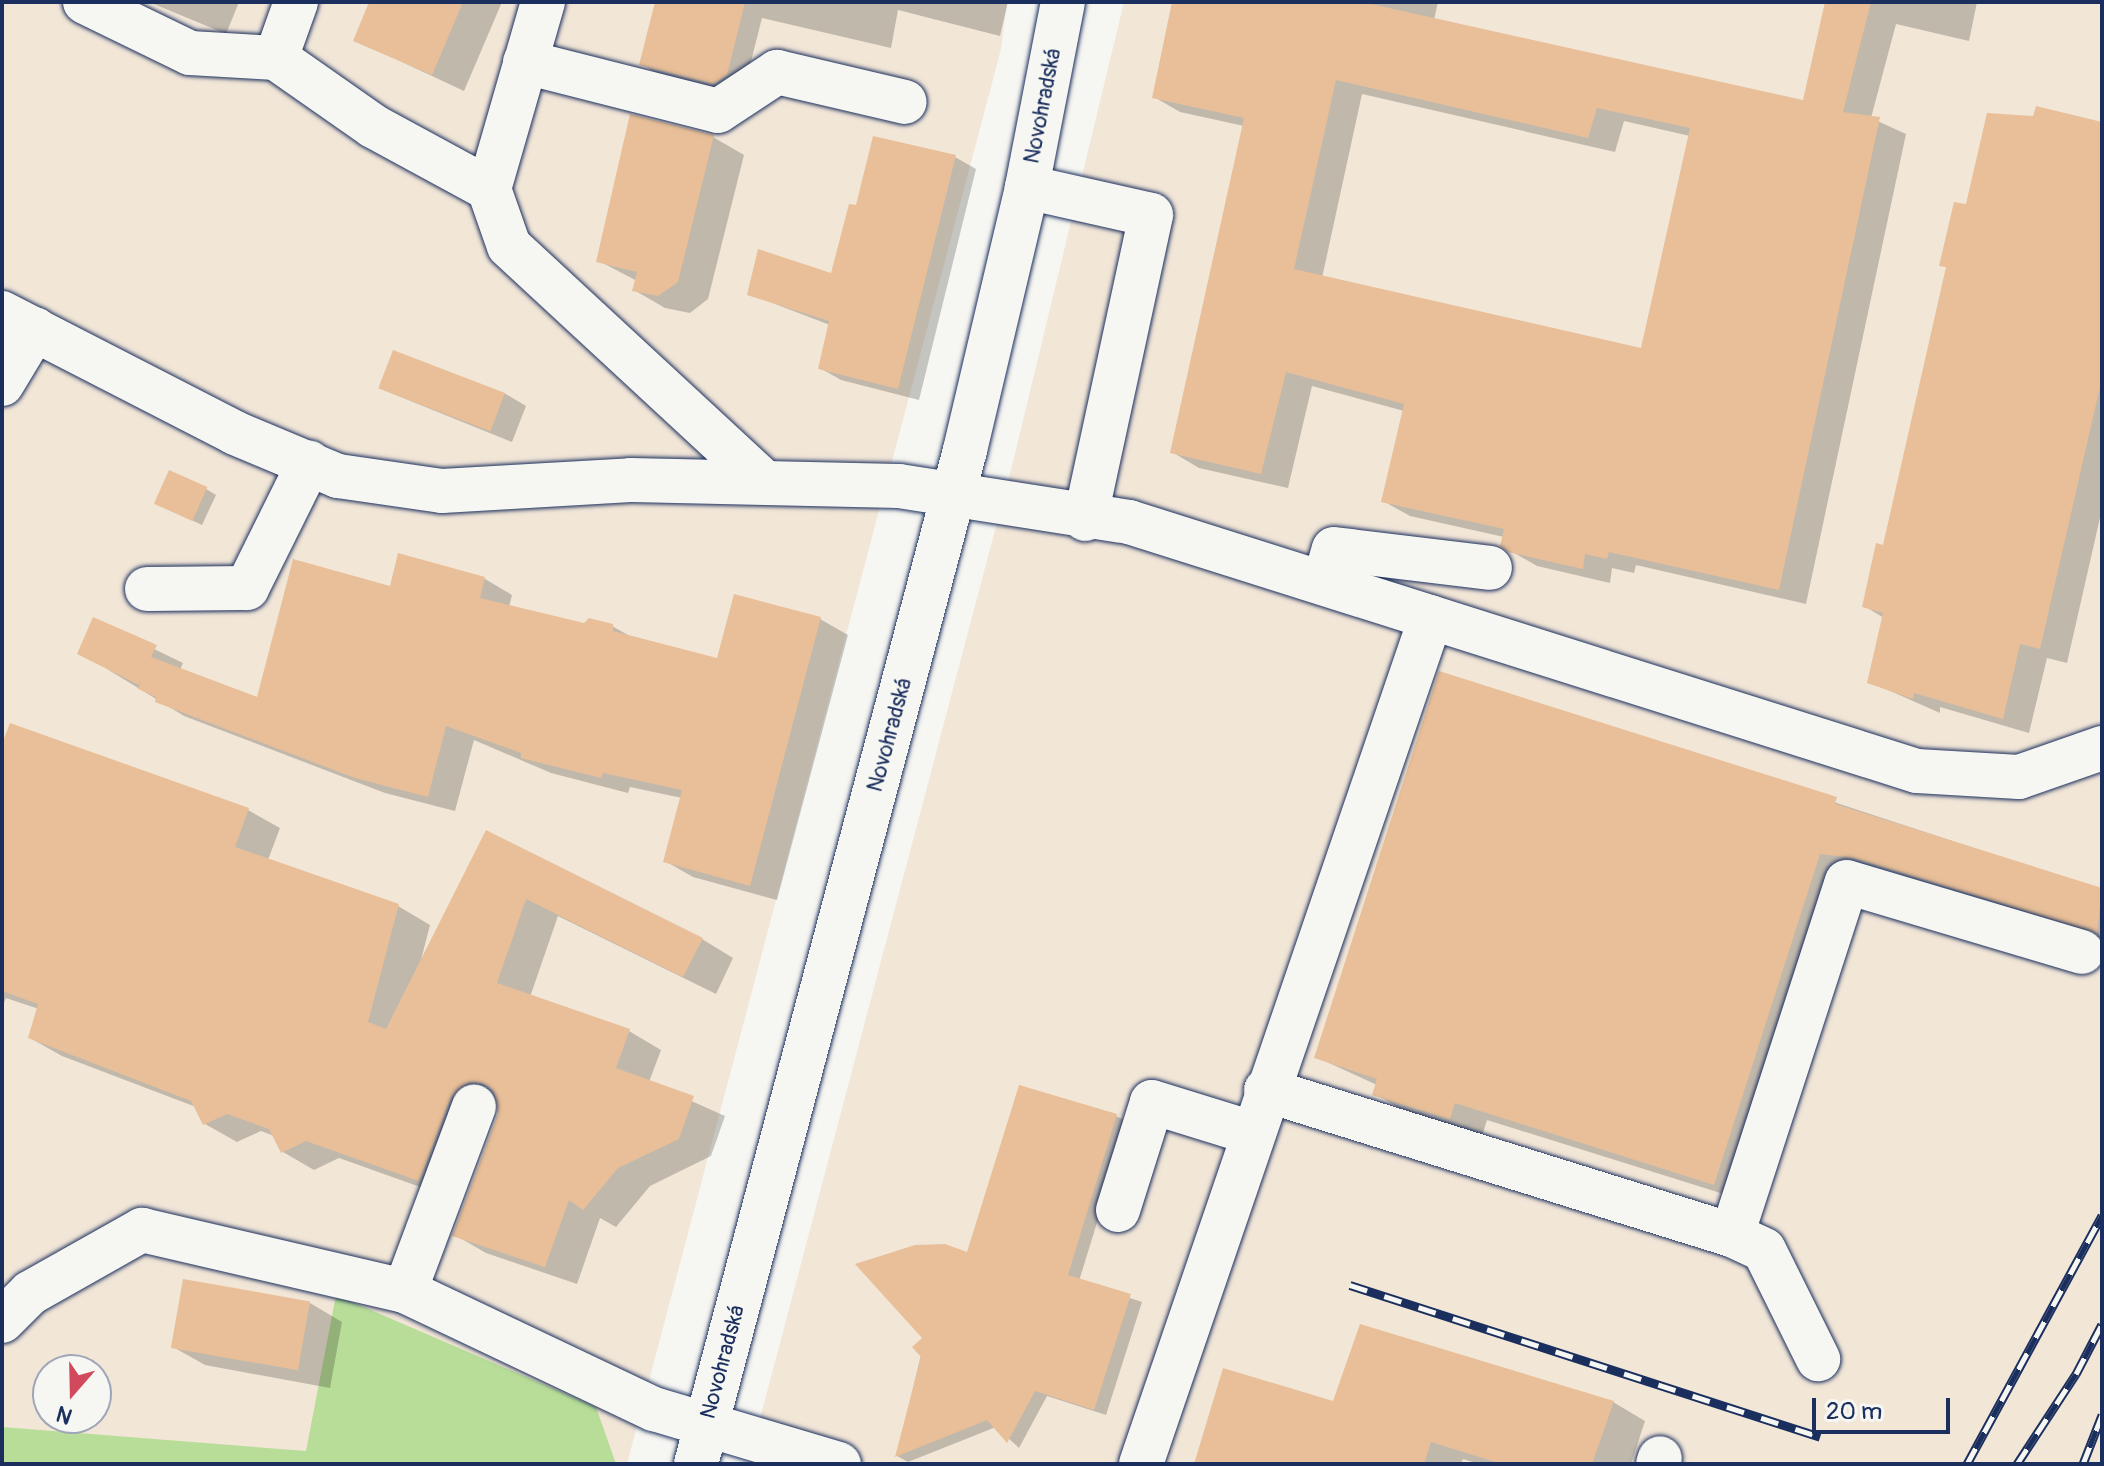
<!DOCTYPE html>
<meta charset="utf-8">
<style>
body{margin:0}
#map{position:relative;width:2104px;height:1466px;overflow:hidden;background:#f6f6f2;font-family:Pangolin,sans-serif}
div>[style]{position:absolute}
.built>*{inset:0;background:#f2e6d7}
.green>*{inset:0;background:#b8dd98}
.shadow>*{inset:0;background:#0003}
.building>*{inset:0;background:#e8bf98;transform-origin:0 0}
.roads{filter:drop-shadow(0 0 2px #1b2f5e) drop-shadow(0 0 2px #1b2f5e)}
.minor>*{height:44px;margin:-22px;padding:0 22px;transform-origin:22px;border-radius:22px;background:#f6f6f2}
.major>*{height:44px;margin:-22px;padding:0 22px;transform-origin:22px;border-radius:22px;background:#f6f6f2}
.rail>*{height:9px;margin-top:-4.5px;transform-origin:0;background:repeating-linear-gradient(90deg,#f6f6f2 0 18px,#1b2f5e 0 36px);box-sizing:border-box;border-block:2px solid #1b2f5e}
span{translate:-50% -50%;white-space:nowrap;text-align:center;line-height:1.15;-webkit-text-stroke:6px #f6f6f2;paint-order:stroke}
.street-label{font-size:22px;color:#1b2f5e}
.frame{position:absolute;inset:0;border:4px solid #1b2f5e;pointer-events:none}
.north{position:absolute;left:32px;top:1354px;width:80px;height:80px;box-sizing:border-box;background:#f6f6f2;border:2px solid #9ea6b7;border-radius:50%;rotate:200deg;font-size:22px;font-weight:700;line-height:32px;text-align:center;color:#1b2f5e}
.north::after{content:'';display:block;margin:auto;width:28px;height:36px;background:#d1495b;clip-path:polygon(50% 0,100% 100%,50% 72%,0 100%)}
.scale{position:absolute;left:1812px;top:1398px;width:138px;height:36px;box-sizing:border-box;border:4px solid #1b2f5e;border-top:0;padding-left:10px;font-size:24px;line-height:28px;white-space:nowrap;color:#1b2f5e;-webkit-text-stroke:6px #f6f6f2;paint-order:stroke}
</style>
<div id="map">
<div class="built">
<div style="clip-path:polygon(evenodd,2px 2px,1007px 2px,1001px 49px,627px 1464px,2px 1464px,2px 2px,48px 1370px,96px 1370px,96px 1418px,48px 1418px,48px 1370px)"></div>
<div style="clip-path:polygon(1124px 2px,2102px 2px,2102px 1464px,748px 1464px,1013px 462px)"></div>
</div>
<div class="green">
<div style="clip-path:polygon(336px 1295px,596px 1407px,616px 1464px,2px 1464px,2px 1427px,306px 1451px)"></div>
</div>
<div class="shadow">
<div style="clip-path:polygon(149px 2px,239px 2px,226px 34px)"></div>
<div style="clip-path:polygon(372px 2px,502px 2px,464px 91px,355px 40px)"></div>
<div style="clip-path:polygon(657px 2px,1008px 2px,1000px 36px,898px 10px,891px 48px,762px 18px,745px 85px,733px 94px,660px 75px,641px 64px)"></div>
<div style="clip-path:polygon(evenodd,1174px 2px,1438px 2px,1434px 20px,1805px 102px,1827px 2px,1977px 2px,1969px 41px,1896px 24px,1871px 118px,1906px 134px,1806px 604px,1636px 565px,1634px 573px,1612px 568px,1610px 583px,1537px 566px,1509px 550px,1504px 537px,1410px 516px,1383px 501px,1404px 411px,1312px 386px,1288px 488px,1199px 468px,1172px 452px,1244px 126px,1180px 112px,1154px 97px,1174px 2px,1362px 94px,1615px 152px,1624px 121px,1690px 136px,1642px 350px,1322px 278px,1362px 94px)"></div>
<div style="clip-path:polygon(2102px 123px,2102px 509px,2067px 663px,2047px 658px,2029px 733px,1940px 707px,1940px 713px,1870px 682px,1884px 618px,1864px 606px,1884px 547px,1948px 268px,1942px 265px,1968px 207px)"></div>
<div style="clip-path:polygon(713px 137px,744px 155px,708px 299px,690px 313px,665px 308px,634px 290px,637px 281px,599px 261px)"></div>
<div style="clip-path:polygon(955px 157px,976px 169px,919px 400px,841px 380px,820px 368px,830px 325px,749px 294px,833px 275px,857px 208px)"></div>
<div style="clip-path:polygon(381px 389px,504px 393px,526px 406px,512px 442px)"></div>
<div style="clip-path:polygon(206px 489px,216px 495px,202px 525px,166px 508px)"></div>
<div style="clip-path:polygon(399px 555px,485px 579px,512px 595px,509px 607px,585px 625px,612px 626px,635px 639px,719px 661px,735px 596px,820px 619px,848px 635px,777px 900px,693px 877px,665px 861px,682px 798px,630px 787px,628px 793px,551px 773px,474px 740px,455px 811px,385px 793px,184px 716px,107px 669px,94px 620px,183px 663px,180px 670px,258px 700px,392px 588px)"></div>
<div style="clip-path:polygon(1440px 673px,2102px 890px,2102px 941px,1888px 875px,1852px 871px,1746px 1201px,1487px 1120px,1482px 1136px,1406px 1112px,1375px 1094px,1377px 1085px,1316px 1057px)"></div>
<div style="clip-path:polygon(2px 750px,248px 810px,280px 828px,268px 860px,398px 906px,430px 925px,421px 960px,487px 833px,702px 939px,733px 958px,716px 994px,558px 916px,530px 997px,629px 1031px,661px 1050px,649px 1082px,725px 1116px,711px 1156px,650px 1186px,616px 1227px,600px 1218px,577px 1284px,486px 1253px,455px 1235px,500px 1114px,498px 1102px,482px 1115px,451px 1198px,339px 1158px,314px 1170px,283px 1152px,274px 1136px,261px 1131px,237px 1142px,205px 1124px,196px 1107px,62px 1056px,30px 1038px,39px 1009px,6px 998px,2px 1008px)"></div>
<div style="clip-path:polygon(1116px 1116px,1128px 1122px,1079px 1281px,1142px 1302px,1106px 1415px,1047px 1396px,1019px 1448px,996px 1427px,908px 1462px,897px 1456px,925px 1338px,968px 1254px)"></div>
<div style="clip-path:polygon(185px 1281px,310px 1303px,342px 1322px,330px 1388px,205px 1365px,173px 1347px)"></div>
<div style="clip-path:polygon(1613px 1402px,1645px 1421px,1631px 1464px,1479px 1464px,1463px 1459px,1461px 1464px,1196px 1464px,1334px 1404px)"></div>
</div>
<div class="building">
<div style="clip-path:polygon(369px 2px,463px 2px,432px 75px,353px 41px)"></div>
<div style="clip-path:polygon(655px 2px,745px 2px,727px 75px,713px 84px,639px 65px)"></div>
<div style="clip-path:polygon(evenodd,1172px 2px,1362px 2px,1803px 100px,1825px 2px,1871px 2px,1843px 112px,1880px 117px,1779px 590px,1609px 552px,1607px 559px,1585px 554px,1583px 569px,1508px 552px,1500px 546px,1504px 529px,1381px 502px,1404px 404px,1286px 372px,1261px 474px,1170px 453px,1244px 118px,1152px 98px,1172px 2px,1336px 80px,1588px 138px,1597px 108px,1690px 128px,1641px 348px,1294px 269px,1336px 80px)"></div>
<div style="clip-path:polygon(2036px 106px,2102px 122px,2102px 378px,2040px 649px,2020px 644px,2003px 719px,1914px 693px,1913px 699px,1867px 683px,1883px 613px,1862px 607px,1876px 543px,1883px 545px,1946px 267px,1939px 266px,1954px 202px,1966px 204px,1987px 113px,2033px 116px)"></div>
<div style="clip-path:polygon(630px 114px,714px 135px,678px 282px,658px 296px,632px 291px,637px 272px,596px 262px)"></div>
<div style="clip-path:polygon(873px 136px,956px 155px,898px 389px,818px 369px,829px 321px,747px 295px,758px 249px,831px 273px,849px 204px,856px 205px)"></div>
<div style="left:393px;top:350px;width:120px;height:41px;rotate:21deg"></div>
<div style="left:169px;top:470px;width:42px;height:37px;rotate:24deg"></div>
<div style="clip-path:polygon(398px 553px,485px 577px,480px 598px,584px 623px,589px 618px,613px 624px,613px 631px,717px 658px,734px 594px,821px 617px,750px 886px,663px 862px,682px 790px,603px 773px,601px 778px,521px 758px,521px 753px,446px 726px,428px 797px,355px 778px,155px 702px,156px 697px,138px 689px,143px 675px,139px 685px,77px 654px,93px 617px,157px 645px,151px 657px,257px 697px,293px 559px,390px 586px)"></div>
<div style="clip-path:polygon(1439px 671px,1837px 797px,1835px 804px,2102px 888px,2097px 933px,1854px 858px,1820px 854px,1714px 1185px,1455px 1103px,1450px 1119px,1372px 1095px,1377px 1079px,1314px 1058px)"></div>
<div style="clip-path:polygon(10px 723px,249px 808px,235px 847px,399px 904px,368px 1022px,386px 1029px,486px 830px,703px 938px,683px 977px,526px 899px,497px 983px,630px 1029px,616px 1068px,694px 1096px,679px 1139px,618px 1168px,583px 1210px,569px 1200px,545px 1267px,452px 1236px,498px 1114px,494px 1091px,483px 1083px,469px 1082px,451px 1097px,419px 1181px,306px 1141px,281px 1153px,269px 1129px,227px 1114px,203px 1125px,191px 1101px,28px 1038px,38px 1004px,2px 991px,2px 744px)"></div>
<div style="clip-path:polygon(1019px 1085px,1117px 1114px,1068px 1275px,1131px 1294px,1094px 1410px,1035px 1391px,1007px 1443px,987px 1420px,895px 1457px,921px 1357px,912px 1347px,922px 1338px,855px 1264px,915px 1245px,945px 1244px,967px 1252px)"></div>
<div style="left:183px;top:1279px;width:129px;height:70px;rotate:10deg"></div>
<div style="clip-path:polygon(1360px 1324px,1614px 1401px,1592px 1464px,1502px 1464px,1431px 1442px,1424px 1464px,1194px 1464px,1223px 1368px,1333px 1401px)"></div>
</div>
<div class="roads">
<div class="minor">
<div style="left:85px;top:2px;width:117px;rotate:25.9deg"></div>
<div style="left:190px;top:53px;width:86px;rotate:3.3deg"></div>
<div style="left:296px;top:2px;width:59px;rotate:109.7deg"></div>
<div style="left:276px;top:58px;width:118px;rotate:35deg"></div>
<div style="left:373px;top:126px;width:132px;rotate:28.5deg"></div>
<div style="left:543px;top:2px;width:195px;rotate:106.1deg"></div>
<div style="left:489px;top:189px;width:60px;rotate:70.7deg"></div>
<div style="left:509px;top:246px;width:347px;rotate:42.8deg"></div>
<div style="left:525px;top:62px;width:199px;rotate:14.2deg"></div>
<div style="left:718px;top:111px;width:71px;rotate:-33.5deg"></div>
<div style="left:777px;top:72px;width:131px;rotate:13.2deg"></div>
<div style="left:1027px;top:187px;width:127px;rotate:12.7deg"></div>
<div style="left:1151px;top:215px;width:311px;rotate:102.2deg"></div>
<div style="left:2px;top:313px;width:262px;rotate:27.2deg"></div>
<div style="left:235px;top:433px;width:112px;rotate:22.7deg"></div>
<div style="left:338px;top:476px;width:105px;rotate:8.2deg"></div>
<div style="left:442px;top:491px;width:189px;rotate:-3.3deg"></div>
<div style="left:631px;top:480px;width:268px;rotate:1.3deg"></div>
<div style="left:899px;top:486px;width:233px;rotate:8.9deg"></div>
<div style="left:1129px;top:522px;width:826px;rotate:17.54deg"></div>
<div style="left:1917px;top:771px;width:102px;rotate:3.4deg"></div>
<div style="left:2019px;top:777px;width:88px;rotate:-19.3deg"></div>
<div style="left:2px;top:384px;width:64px;rotate:-59deg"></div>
<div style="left:1324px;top:583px;width:35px;rotate:-74deg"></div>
<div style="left:1334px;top:549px;width:157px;rotate:6.9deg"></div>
<div style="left:147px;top:589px;width:100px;rotate:-0.6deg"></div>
<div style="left:247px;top:588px;width:140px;rotate:-63.6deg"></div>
<div style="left:1266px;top:1090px;width:488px;rotate:17.3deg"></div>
<div style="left:1732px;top:1235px;width:371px;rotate:-72deg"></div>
<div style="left:1847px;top:882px;width:245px;rotate:16.6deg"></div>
<div style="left:1118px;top:1210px;width:113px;rotate:-72.5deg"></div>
<div style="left:1152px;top:1102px;width:105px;rotate:17.2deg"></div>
<div style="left:1732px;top:1235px;width:35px;rotate:25deg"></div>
<div style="left:1764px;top:1250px;width:122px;rotate:63.6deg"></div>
<div style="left:405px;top:1291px;width:197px;rotate:-69.5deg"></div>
<div style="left:2px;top:1321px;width:40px;rotate:-45deg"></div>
<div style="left:30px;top:1293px;width:129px;rotate:-29.4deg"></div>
<div style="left:142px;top:1230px;width:270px;rotate:13.1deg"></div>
<div style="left:405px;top:1291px;width:276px;rotate:25.4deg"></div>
<div style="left:654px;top:1409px;width:193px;rotate:16.6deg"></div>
<div style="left:1141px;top:1464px;width:895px;rotate:-71.1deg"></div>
<div style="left:1658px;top:1464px;width:6px;rotate:-72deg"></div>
</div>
<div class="major">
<div style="left:696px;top:1464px;width:1049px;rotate:-75.14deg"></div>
<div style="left:965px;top:450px;width:270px;rotate:-76.7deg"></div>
<div style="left:1027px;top:187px;width:188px;rotate:-79deg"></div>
</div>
</div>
<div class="rail">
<div style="left:1350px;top:1285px;width:494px;rotate:17.9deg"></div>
<div style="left:1967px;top:1464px;width:283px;rotate:-61.5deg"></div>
<div style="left:2017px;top:1464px;width:108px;rotate:-56.8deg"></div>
<div style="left:2076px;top:1374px;width:56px;rotate:-62.5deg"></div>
<div style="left:2083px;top:1464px;width:53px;rotate:-68.8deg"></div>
</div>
<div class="street-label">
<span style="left:1043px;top:106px;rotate:-79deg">Novohradská</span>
<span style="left:890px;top:735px;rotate:-75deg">Novohradská</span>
<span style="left:723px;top:1362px;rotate:-75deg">Novohradská</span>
</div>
<div class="frame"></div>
<div class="north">N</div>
<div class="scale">20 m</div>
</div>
